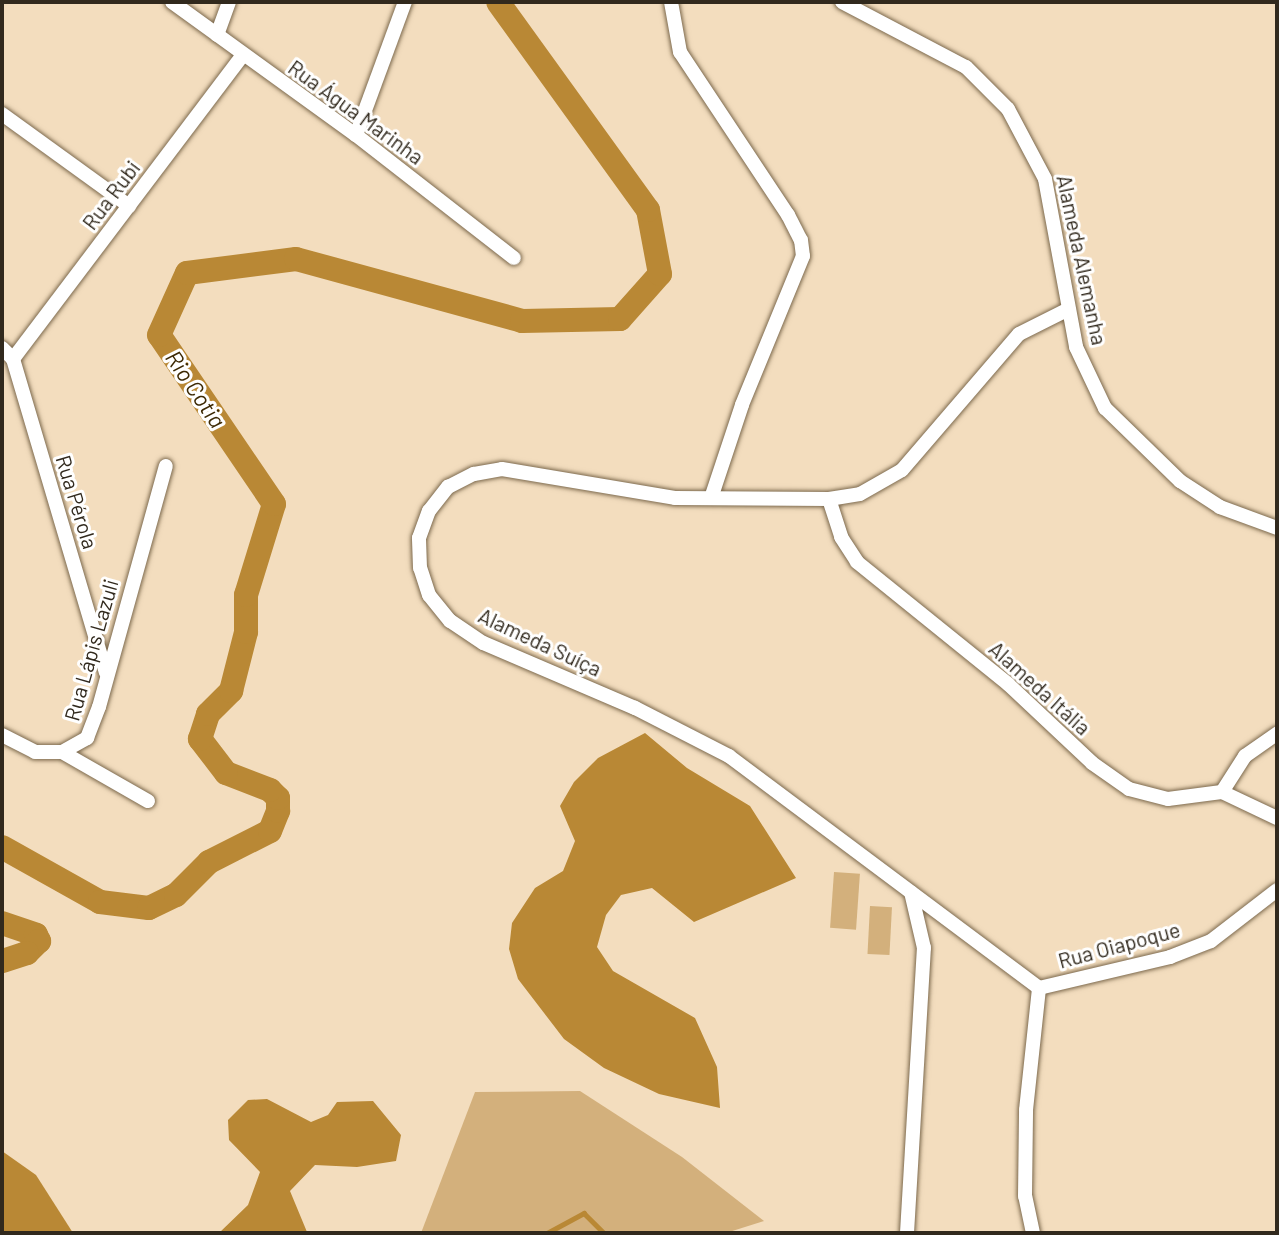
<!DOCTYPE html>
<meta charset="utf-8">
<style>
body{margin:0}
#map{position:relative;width:1279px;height:1235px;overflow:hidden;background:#f3ddbe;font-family:Barlow,sans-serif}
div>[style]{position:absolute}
.green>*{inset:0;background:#d3b07c;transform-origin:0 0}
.water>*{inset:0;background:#b98835}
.stream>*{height:4.5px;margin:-2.25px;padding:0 2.25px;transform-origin:2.25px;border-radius:2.25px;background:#b98835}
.river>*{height:24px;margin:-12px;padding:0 12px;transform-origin:12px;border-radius:12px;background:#b98835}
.roads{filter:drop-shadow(0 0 2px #7c694d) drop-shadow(0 0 2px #7c694d)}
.minor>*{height:14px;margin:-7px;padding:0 7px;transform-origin:7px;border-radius:7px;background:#fff}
span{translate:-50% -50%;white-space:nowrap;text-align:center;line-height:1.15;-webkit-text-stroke:6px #fff;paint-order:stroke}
.street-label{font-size:21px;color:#31291d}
.water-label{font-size:23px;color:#3d2904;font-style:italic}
.frame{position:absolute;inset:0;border:4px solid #31291d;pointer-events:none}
</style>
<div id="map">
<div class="green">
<div style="left:834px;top:872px;width:26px;height:56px;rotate:4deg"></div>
<div style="left:870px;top:906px;width:22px;height:48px;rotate:3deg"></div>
<div style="clip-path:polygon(580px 1091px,682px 1157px,764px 1221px,726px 1233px,421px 1233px,475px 1092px)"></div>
</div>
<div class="water">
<div style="clip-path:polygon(645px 733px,687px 768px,750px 806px,796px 878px,694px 922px,652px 888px,621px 895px,606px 915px,597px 947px,613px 971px,695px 1018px,717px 1067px,720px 1108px,659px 1094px,604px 1068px,564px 1039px,518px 979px,509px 949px,512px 923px,535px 888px,563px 871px,575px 841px,560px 806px,574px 782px,598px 758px)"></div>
<div style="clip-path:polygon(267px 1099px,311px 1122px,328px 1115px,337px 1102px,373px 1101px,401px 1135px,396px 1161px,357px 1167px,315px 1165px,290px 1191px,307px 1232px,332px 1233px,219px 1233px,248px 1205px,260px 1172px,229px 1140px,228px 1120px,248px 1100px)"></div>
<div style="clip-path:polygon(2px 1151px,36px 1175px,73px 1233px,2px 1233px)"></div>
</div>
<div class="stream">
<div style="left:547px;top:1233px;width:42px;rotate:-28.4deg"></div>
<div style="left:584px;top:1213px;width:28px;rotate:45deg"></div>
</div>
<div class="river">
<div style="left:2px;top:847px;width:112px;rotate:29.3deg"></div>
<div style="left:100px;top:902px;width:49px;rotate:7deg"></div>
<div style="left:149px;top:908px;width:30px;rotate:-26deg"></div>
<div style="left:176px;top:895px;width:47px;rotate:-45deg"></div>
<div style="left:209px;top:862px;width:68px;rotate:-26.9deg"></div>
<div style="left:270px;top:831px;width:22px;rotate:-68deg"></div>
<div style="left:278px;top:811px;width:13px;rotate:-90deg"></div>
<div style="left:278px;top:798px;width:11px;rotate:-135deg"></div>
<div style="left:270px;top:790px;width:47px;rotate:-158.9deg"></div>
<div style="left:226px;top:773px;width:43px;rotate:-127.4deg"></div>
<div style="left:200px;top:739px;width:26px;rotate:-72deg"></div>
<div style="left:208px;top:714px;width:33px;rotate:-45deg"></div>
<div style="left:231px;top:691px;width:61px;rotate:-75.7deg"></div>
<div style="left:246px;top:632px;width:37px;rotate:-90deg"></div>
<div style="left:246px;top:595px;width:95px;rotate:-72.9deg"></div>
<div style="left:274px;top:504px;width:204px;rotate:-124.2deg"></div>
<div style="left:159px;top:335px;width:68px;rotate:-65.7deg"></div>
<div style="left:187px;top:273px;width:110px;rotate:-7.3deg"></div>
<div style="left:296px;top:259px;width:234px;rotate:15.3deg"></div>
<div style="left:522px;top:321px;width:98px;rotate:-1.2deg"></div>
<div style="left:620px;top:319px;width:60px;rotate:-48.4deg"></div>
<div style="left:660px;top:274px;width:65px;rotate:-100.6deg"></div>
<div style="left:648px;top:210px;width:256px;rotate:-125.8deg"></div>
<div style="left:2px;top:923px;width:36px;rotate:19deg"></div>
<div style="left:36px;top:935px;width:7px;rotate:63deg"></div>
<div style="left:39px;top:941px;width:17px;rotate:135deg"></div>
<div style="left:27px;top:953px;width:26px;rotate:162deg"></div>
</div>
<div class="roads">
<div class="minor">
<div style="left:172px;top:2px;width:227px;rotate:35.9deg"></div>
<div style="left:356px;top:135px;width:200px;rotate:37.9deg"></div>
<div style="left:671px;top:2px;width:51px;rotate:79.8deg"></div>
<div style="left:680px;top:52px;width:196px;rotate:56.5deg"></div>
<div style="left:788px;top:215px;width:28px;rotate:63deg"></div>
<div style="left:801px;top:240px;width:16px;rotate:83deg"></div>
<div style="left:803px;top:256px;width:161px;rotate:112.3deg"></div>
<div style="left:742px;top:405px;width:98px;rotate:108.4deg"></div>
<div style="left:842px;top:2px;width:140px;rotate:27.7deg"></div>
<div style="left:966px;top:67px;width:59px;rotate:45deg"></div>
<div style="left:1008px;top:109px;width:79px;rotate:62.1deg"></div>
<div style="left:1045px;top:179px;width:171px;rotate:79.5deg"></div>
<div style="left:1076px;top:347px;width:68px;rotate:64.6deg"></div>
<div style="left:1105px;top:408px;width:105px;rotate:44.2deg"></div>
<div style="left:1180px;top:481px;width:48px;rotate:33deg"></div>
<div style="left:1220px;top:507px;width:61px;rotate:20.2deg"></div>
<div style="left:217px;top:35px;width:35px;rotate:-70deg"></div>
<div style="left:2px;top:114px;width:157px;rotate:35.9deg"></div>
<div style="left:356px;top:135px;width:142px;rotate:-69.8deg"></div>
<div style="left:2px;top:348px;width:16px;rotate:45deg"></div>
<div style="left:13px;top:359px;width:327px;rotate:73.5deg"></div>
<div style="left:13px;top:359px;width:380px;rotate:-52.9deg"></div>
<div style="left:829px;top:499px;width:40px;rotate:72deg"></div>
<div style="left:841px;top:537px;width:30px;rotate:57deg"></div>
<div style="left:857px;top:562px;width:194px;rotate:38.9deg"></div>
<div style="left:1008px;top:684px;width:115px;rotate:43.2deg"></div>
<div style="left:1092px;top:763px;width:45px;rotate:35.1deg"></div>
<div style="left:1129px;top:789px;width:40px;rotate:14.4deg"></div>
<div style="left:1168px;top:799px;width:54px;rotate:-7.4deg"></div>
<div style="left:1222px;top:792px;width:61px;rotate:25.3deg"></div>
<div style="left:2px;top:735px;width:37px;rotate:27deg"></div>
<div style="left:35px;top:752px;width:27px"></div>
<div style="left:62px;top:752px;width:99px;rotate:29.7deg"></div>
<div style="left:62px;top:752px;width:29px;rotate:-29deg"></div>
<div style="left:87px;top:738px;width:33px;rotate:-69deg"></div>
<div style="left:99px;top:707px;width:250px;rotate:-74.5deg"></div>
<div style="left:1222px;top:792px;width:43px;rotate:-57.4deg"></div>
<div style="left:1245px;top:756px;width:39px;rotate:-35deg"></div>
<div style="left:1039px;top:988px;width:387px;rotate:-143.2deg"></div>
<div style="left:729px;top:756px;width:106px;rotate:-152.9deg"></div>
<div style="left:635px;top:708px;width:165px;rotate:-156.8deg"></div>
<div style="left:483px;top:643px;width:40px;rotate:-146deg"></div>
<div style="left:450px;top:621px;width:33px;rotate:-129deg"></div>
<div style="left:429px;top:595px;width:28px;rotate:-108deg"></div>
<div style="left:420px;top:568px;width:30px;rotate:-92deg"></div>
<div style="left:419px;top:538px;width:29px;rotate:-70deg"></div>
<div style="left:429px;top:511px;width:31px;rotate:-52deg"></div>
<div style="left:448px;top:487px;width:29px;rotate:-27deg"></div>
<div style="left:474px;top:474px;width:28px;rotate:-10deg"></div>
<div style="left:502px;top:469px;width:175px;rotate:9.5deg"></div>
<div style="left:675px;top:498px;width:154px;rotate:0.4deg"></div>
<div style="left:829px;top:499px;width:31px;rotate:-9deg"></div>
<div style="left:860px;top:494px;width:48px;rotate:-29.7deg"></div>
<div style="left:902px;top:470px;width:179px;rotate:-49.3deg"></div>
<div style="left:1019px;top:334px;width:54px;rotate:-26.6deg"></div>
<div style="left:1039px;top:988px;width:135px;rotate:-13.3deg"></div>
<div style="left:1170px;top:957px;width:44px;rotate:-21.3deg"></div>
<div style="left:1211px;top:941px;width:83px;rotate:-37.7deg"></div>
<div style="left:907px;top:1233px;width:286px;rotate:-86.6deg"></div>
<div style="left:924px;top:948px;width:57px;rotate:-103.1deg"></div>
<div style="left:1033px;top:1233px;width:38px;rotate:-102deg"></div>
<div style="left:1025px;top:1196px;width:86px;rotate:-89.3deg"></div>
<div style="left:1026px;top:1110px;width:123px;rotate:-83.9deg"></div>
</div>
</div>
<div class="street-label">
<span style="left:356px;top:112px;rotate:36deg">Rua Água Marinha</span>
<span style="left:111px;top:195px;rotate:-53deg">Rua Rubi</span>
<span style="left:1082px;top:260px;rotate:78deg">Alameda Alemanha</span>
<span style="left:77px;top:502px;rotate:73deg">Rua Pérola</span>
<span style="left:540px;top:642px;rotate:25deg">Alameda Suíça</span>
<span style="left:91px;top:650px;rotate:-74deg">Rua Lápis Lazuli</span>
<span style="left:1040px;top:688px;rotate:42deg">Alameda Itália</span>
<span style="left:1119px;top:945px;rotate:-15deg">Rua Oiapoque</span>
</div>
<div class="water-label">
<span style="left:196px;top:389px;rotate:56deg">Rio Cotia</span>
</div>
<div class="frame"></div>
</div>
